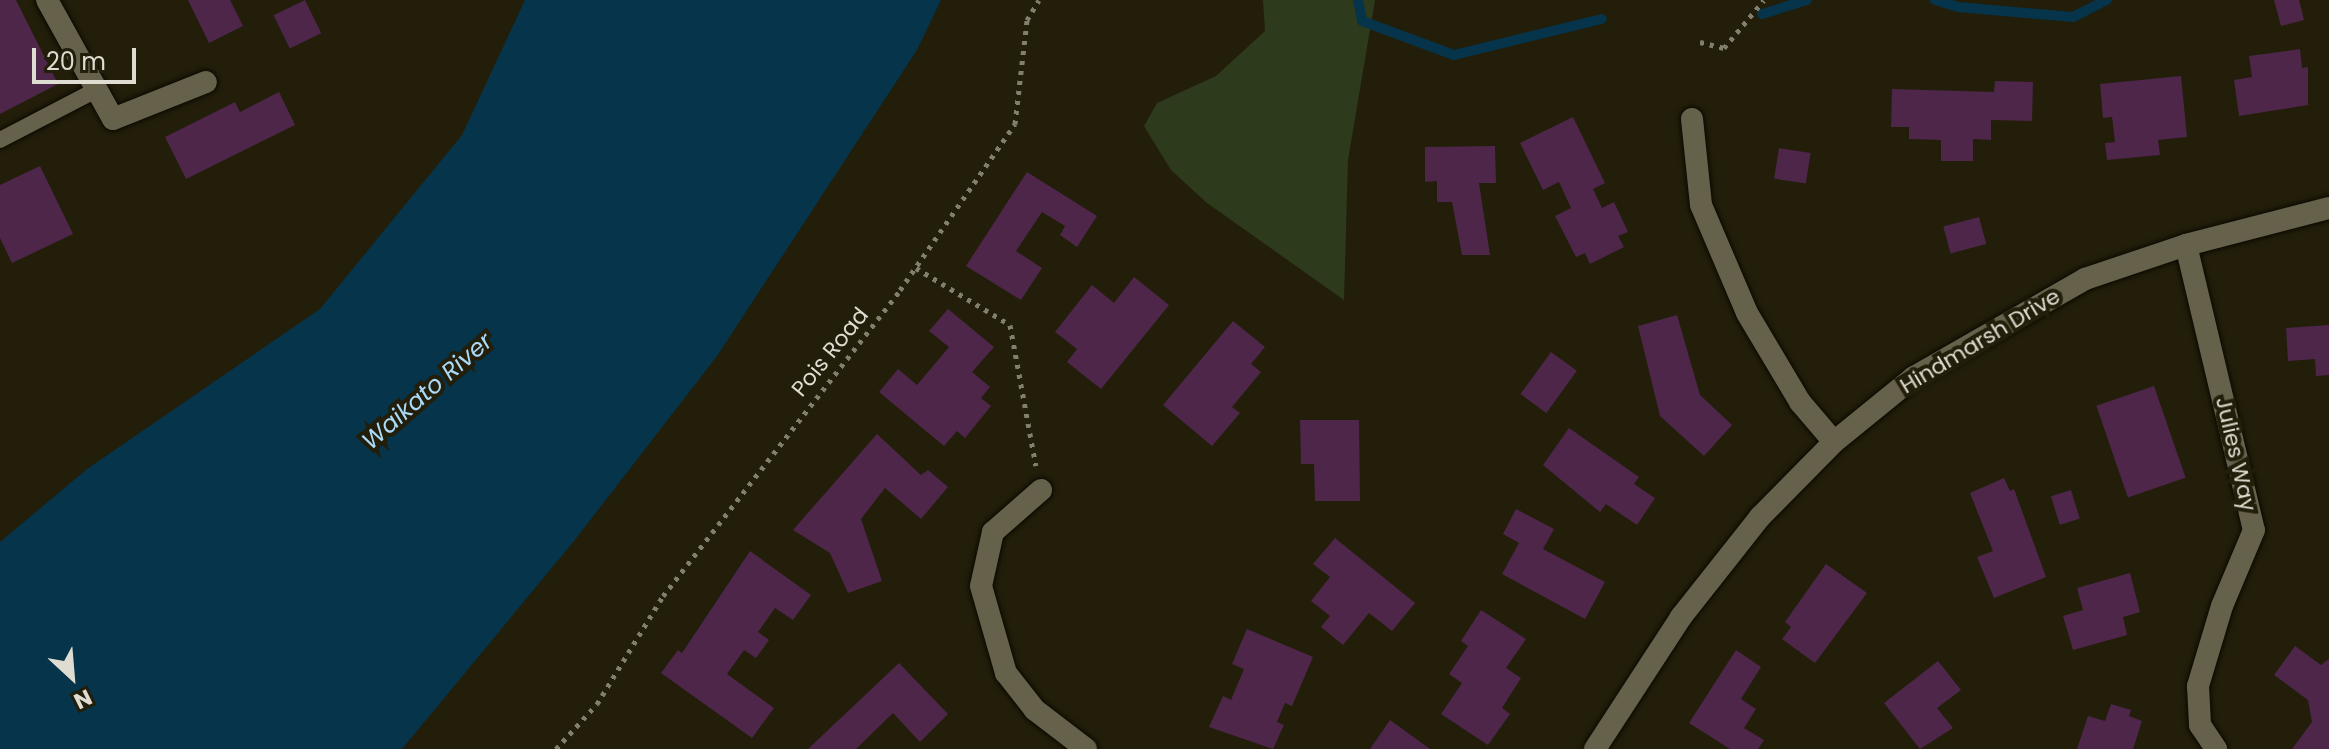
<!DOCTYPE html>
<style>
body{margin:0}
#map{position:relative;width:2329px;height:749px;overflow:hidden;background:#221e0a;font-family:Poppins,sans-serif}
div>[style]{position:absolute}
.green>*{inset:0;background:#2d3b1c}
.water>*{inset:0;background:#05344b}
.stream>*{height:10px;margin:-5px;padding:0 5px;transform-origin:5px;border-radius:5px;background:#05344b}
.building>*{inset:0;background:#4d264a;transform-origin:0 0}
.path>*{height:5px;margin-top:-2.5px;transform-origin:0;background:repeating-linear-gradient(90deg,#827f6f 0 4px,transparent 0 10px)}
.roads{filter:drop-shadow(0 0 2px #0c0800) drop-shadow(0 0 2px #0c0800)}
.service>*{height:16px;margin:-8px;padding:0 8px;transform-origin:8px;border-radius:8px;background:#66614b}
.minor>*{height:22px;margin:-11px;padding:0 11px;transform-origin:11px;border-radius:11px;background:#66614b}
span{translate:-50% -50%;white-space:nowrap;text-align:center;line-height:1.15;-webkit-text-stroke:8px #221e0a;paint-order:stroke}
.street-label{font-size:22px;color:#dfddd1}
.water-label{font-size:24px;color:#abdaf9;font-style:italic}
.north{position:absolute;left:32px;top:637px;width:80px;height:80px;-webkit-text-stroke:6px #221e0a;paint-order:stroke;rotate:154deg;font-size:22px;font-weight:700;line-height:32px;text-align:center;color:#dfddd1}
.north::after{content:'';display:block;margin:auto;width:28px;height:36px;background:#dfddd1;clip-path:polygon(50% 0,100% 100%,50% 72%,0 100%)}
.scale{position:absolute;left:32px;top:48px;width:104px;height:36px;box-sizing:border-box;border:4px solid #dfddd1;border-top:0;padding-left:10px;font-size:24px;line-height:28px;white-space:nowrap;color:#dfddd1;-webkit-text-stroke:6px #221e0a;paint-order:stroke}
</style>
<div id="map">
<div class="green">
<div style="clip-path:polygon(1263px 0,1375px 0,1348px 160px,1344px 300px,1207px 203px,1171px 170px,1144px 126px,1157px 103px,1216px 76px,1265px 31px)"></div>
</div>
<div class="water">
<div style="clip-path:polygon(525px 0,941px 0,917px 50px,717px 356px,574px 541px,402px 749px,0 749px,0 542px,87px 469px,320px 309px,462px 135px)"></div>
</div>
<div class="stream">
<div style="left:1358px;top:0;width:21px;rotate:79deg"></div>
<div style="left:1362px;top:21px;width:98px;rotate:20.3deg"></div>
<div style="left:1454px;top:55px;width:152px;rotate:-13.7deg"></div>
<div style="left:1935px;top:0;width:24px;rotate:17deg"></div>
<div style="left:1958px;top:7px;width:115px;rotate:5deg"></div>
<div style="left:2073px;top:17px;width:38px;rotate:-27deg"></div>
<div style="left:1762px;top:14px;width:47px;rotate:-17.3deg"></div>
</div>
<div class="building">
<div style="clip-path:polygon(0 0,16px 0,58px 84px,0 114px)"></div>
<div style="clip-path:polygon(188px 0,230px 0,243px 26px,209px 43px)"></div>
<div style="left:305px;top:0;width:37px;height:35px;rotate:64deg"></div>
<div style="clip-path:polygon(2274px 0,2299px 0,2304px 20px,2281px 26px)"></div>
<div style="clip-path:polygon(2300px 49px,2302px 68px,2308px 67px,2308px 105px,2239px 116px,2234px 80px,2252px 77px,2249px 56px)"></div>
<div style="clip-path:polygon(2181px 76px,2187px 137px,2158px 140px,2160px 155px,2107px 160px,2105px 143px,2115px 142px,2112px 117px,2103px 118px,2100px 84px)"></div>
<div style="clip-path:polygon(1995px 81px,2033px 82px,2032px 121px,1991px 120px,1991px 140px,1973px 139px,1973px 161px,1941px 161px,1941px 140px,1909px 139px,1909px 127px,1891px 127px,1892px 89px,1994px 92px)"></div>
<div style="clip-path:polygon(279px 92px,295px 125px,186px 179px,165px 137px,235px 102px,240px 112px)"></div>
<div style="clip-path:polygon(1573px 117px,1605px 183px,1593px 189px,1602px 208px,1614px 202px,1628px 232px,1618px 236px,1624px 247px,1590px 264px,1585px 253px,1576px 257px,1555px 216px,1571px 208px,1559px 182px,1543px 190px,1520px 143px)"></div>
<div style="clip-path:polygon(1495px 146px,1496px 183px,1479px 183px,1490px 255px,1462px 255px,1452px 202px,1437px 202px,1437px 181px,1425px 182px,1425px 147px)"></div>
<div style="left:1779px;top:148px;width:32px;height:31px;rotate:9deg"></div>
<div style="clip-path:polygon(40px 166px,73px 234px,12px 263px,0 238px,0 185px)"></div>
<div style="clip-path:polygon(1027px 172px,1097px 216px,1077px 247px,1060px 235px,1065px 226px,1042px 212px,1016px 251px,1042px 268px,1021px 300px,966px 266px)"></div>
<div style="left:1979px;top:217px;width:28px;height:37px;rotate:75deg"></div>
<div style="clip-path:polygon(1134px 277px,1169px 305px,1101px 389px,1067px 362px,1077px 349px,1055px 332px,1092px 285px,1114px 303px)"></div>
<div style="clip-path:polygon(948px 309px,994px 347px,972px 372px,990px 387px,981px 398px,991px 406px,965px 438px,957px 431px,944px 446px,879px 392px,898px 369px,917px 385px,949px 347px,929px 331px)"></div>
<div style="clip-path:polygon(1677px 315px,1700px 395px,1732px 425px,1704px 456px,1660px 416px,1638px 326px)"></div>
<div style="clip-path:polygon(1233px 321px,1265px 347px,1251px 364px,1261px 372px,1232px 407px,1240px 413px,1212px 446px,1163px 405px)"></div>
<div style="clip-path:polygon(2329px 325px,2329px 375px,2316px 376px,2315px 359px,2288px 361px,2286px 328px)"></div>
<div style="left:1551px;top:352px;width:32px;height:52px;rotate:36deg"></div>
<div style="left:2154px;top:386px;width:97px;height:61px;rotate:71deg"></div>
<div style="clip-path:polygon(1300px 420px,1359px 420px,1360px 501px,1315px 501px,1314px 464px,1301px 464px)"></div>
<div style="clip-path:polygon(1569px 428px,1639px 477px,1634px 484px,1655px 498px,1637px 525px,1606px 504px,1600px 512px,1543px 465px)"></div>
<div style="clip-path:polygon(877px 434px,921px 475px,928px 470px,948px 487px,921px 519px,885px 488px,861px 519px,882px 581px,848px 593px,830px 553px,793px 530px)"></div>
<div style="clip-path:polygon(2004px 478px,2010px 491px,2014px 489px,2046px 577px,1994px 598px,1977px 557px,1993px 551px,1970px 493px)"></div>
<div style="left:2071px;top:490px;width:30px;height:21px;rotate:73deg"></div>
<div style="clip-path:polygon(1516px 509px,1554px 529px,1543px 549px,1605px 582px,1585px 619px,1502px 574px,1519px 543px,1503px 534px)"></div>
<div style="clip-path:polygon(1335px 538px,1415px 603px,1392px 631px,1369px 613px,1343px 645px,1321px 627px,1330px 616px,1311px 601px,1330px 577px,1313px 564px)"></div>
<div style="clip-path:polygon(750px 551px,811px 595px,793px 620px,775px 608px,758px 632px,769px 640px,756px 658px,744px 650px,727px 674px,774px 708px,752px 738px,661px 673px,678px 650px,682px 653px)"></div>
<div style="clip-path:polygon(1826px 564px,1867px 593px,1815px 663px,1782px 639px,1791px 627px,1785px 622px)"></div>
<div style="clip-path:polygon(2130px 573px,2140px 612px,2123px 617px,2127px 635px,2073px 650px,2063px 616px,2083px 610px,2077px 588px)"></div>
<div style="clip-path:polygon(1481px 610px,1526px 639px,1506px 668px,1521px 678px,1502px 708px,1510px 714px,1488px 745px,1441px 714px,1462px 683px,1449px 674px,1468px 646px,1461px 641px)"></div>
<div style="clip-path:polygon(1247px 629px,1313px 657px,1292px 706px,1285px 703px,1277px 722px,1284px 725px,1273px 749px,1209px 727px,1223px 696px,1231px 700px,1244px 669px,1232px 664px)"></div>
<div style="clip-path:polygon(2295px 646px,2321px 665px,2329px 659px,2329px 749px,2292px 749px,2312px 722px,2308px 700px,2274px 675px)"></div>
<div style="clip-path:polygon(1736px 650px,1761px 667px,1741px 699px,1756px 709px,1744px 728px,1764px 740px,1758px 749px,1730px 749px,1689px 723px)"></div>
<div style="clip-path:polygon(1938px 661px,1961px 690px,1937px 708px,1953px 728px,1920px 749px,1884px 703px)"></div>
<div style="clip-path:polygon(899px 663px,948px 714px,920px 742px,893px 713px,856px 749px,808px 749px)"></div>
<div style="clip-path:polygon(2111px 704px,2131px 710px,2129px 716px,2142px 721px,2133px 749px,2077px 749px,2088px 716px,2105px 721px)"></div>
<div style="clip-path:polygon(1390px 720px,1430px 749px,1370px 749px)"></div>
</div>
<div class="path">
<div style="left:1700px;top:42px;width:25px;rotate:14deg"></div>
<div style="left:1724px;top:48px;width:62px;rotate:-50.2deg"></div>
<div style="left:916px;top:268px;width:110px;rotate:31.2deg"></div>
<div style="left:1010px;top:325px;width:143px;rotate:79.6deg"></div>
<div style="left:556px;top:749px;width:61px;rotate:-47.7deg"></div>
<div style="left:597px;top:704px;width:127px;rotate:-58.6deg"></div>
<div style="left:663px;top:596px;width:387px;rotate:-52.2deg"></div>
<div style="left:900px;top:290px;width:202px;rotate:-55.3deg"></div>
<div style="left:1015px;top:124px;width:105px;rotate:-83.4deg"></div>
<div style="left:1027px;top:20px;width:23px;rotate:-59deg"></div>
</div>
<div class="roads">
<div class="service">
<div style="left:0;top:140px;width:108px;rotate:-27.5deg"></div>
</div>
<div class="minor">
<div style="left:47px;top:0;width:136px;rotate:61deg"></div>
<div style="left:113px;top:119px;width:100px;rotate:-21.7deg"></div>
<div style="left:1692px;top:119px;width:86px;rotate:84deg"></div>
<div style="left:1701px;top:205px;width:117px;rotate:66.9deg"></div>
<div style="left:1747px;top:313px;width:104px;rotate:59.2deg"></div>
<div style="left:1800px;top:402px;width:52px;rotate:49.6deg"></div>
<div style="left:2186px;top:245px;width:293px;rotate:76.6deg"></div>
<div style="left:2254px;top:530px;width:82px;rotate:112.8deg"></div>
<div style="left:2222px;top:606px;width:84px;rotate:106.7deg"></div>
<div style="left:2198px;top:686px;width:39px;rotate:87deg"></div>
<div style="left:2200px;top:725px;width:29px;rotate:56deg"></div>
<div style="left:1041px;top:490px;width:64px;rotate:138.8deg"></div>
<div style="left:993px;top:532px;width:55px;rotate:102.5deg"></div>
<div style="left:981px;top:586px;width:91px;rotate:74deg"></div>
<div style="left:1006px;top:673px;width:47px;rotate:51.9deg"></div>
<div style="left:1035px;top:710px;width:64px;rotate:37.4deg"></div>
<div style="left:1595px;top:749px;width:158px;rotate:-56.9deg"></div>
<div style="left:1681px;top:617px;width:127px;rotate:-51.7deg"></div>
<div style="left:1760px;top:517px;width:105px;rotate:-45.4deg"></div>
<div style="left:1834px;top:442px;width:103px;rotate:-39.1deg"></div>
<div style="left:1914px;top:377px;width:197px;rotate:-29.8deg"></div>
<div style="left:2085px;top:279px;width:107px;rotate:-18.6deg"></div>
<div style="left:2186px;top:245px;width:148px;rotate:-14.5deg"></div>
</div>
</div>
<div class="street-label">
<span style="left:1980px;top:341px;rotate:-31deg">Hindmarsh Drive</span>
<span style="left:830px;top:352px;rotate:-51deg">Pois Road</span>
<span style="left:2236px;top:454px;rotate:77deg">Julies Way</span>
</div>
<div class="water-label">
<span style="left:427px;top:391px;rotate:-41deg">Waikato River</span>
</div>
<div class="north">N</div>
<div class="scale">20 m</div>
</div>
